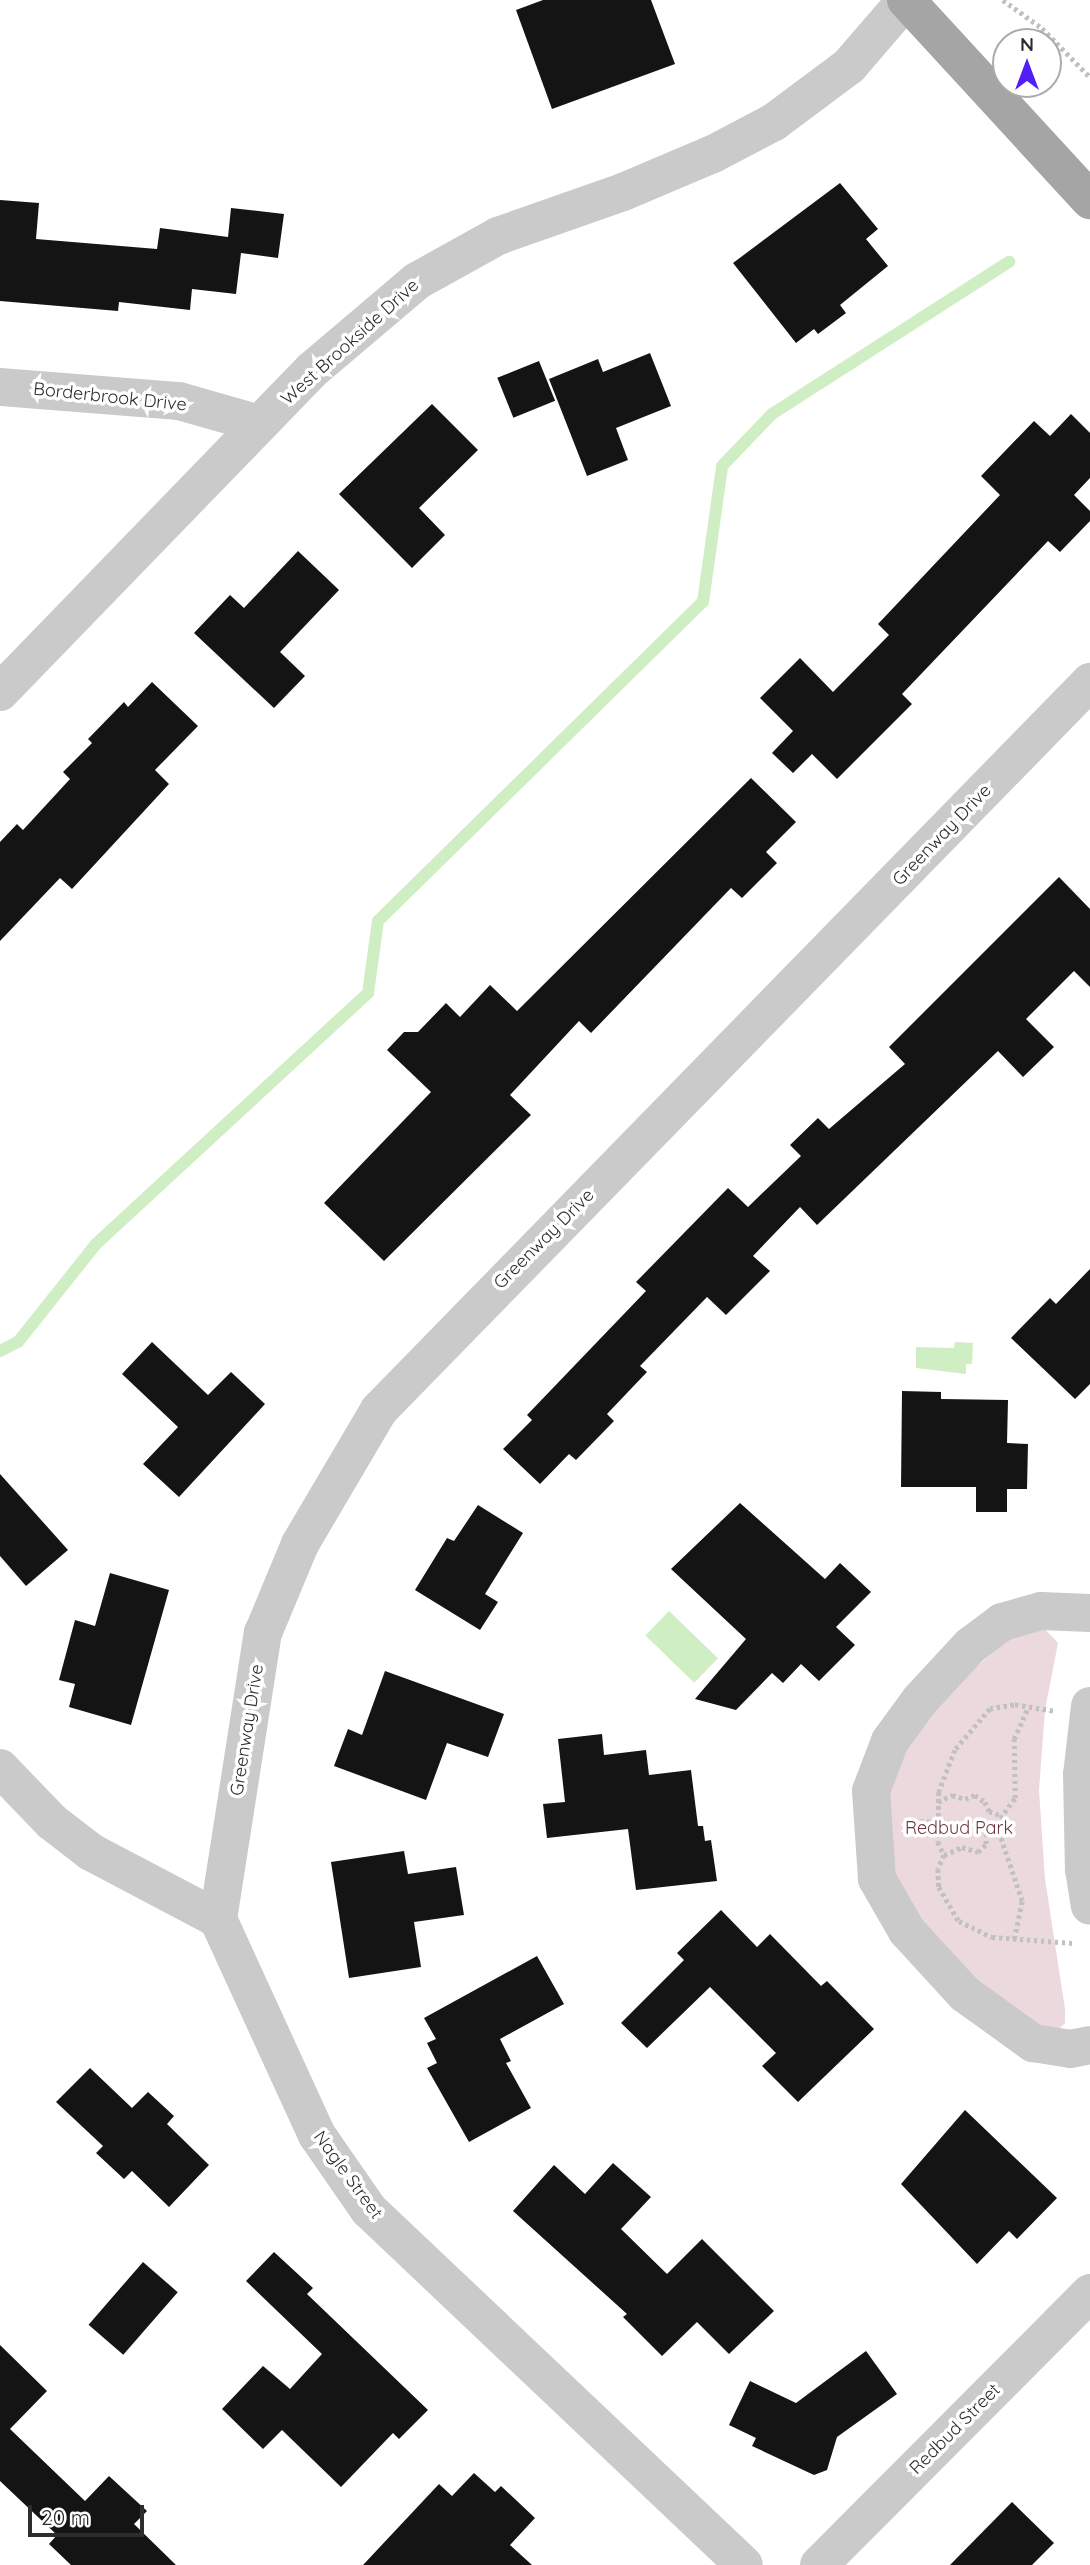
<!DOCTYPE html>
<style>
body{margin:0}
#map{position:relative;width:1090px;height:2565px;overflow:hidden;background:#fff;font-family:Quicksand,sans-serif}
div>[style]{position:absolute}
.green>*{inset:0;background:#ecd9dd}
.water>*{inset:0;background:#d0eec3;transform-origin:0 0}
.stream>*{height:12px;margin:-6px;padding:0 6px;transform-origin:6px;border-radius:6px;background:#d0eec3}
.building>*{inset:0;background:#141414;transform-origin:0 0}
.path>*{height:4.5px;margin-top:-2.25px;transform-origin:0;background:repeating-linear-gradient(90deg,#c1c1c1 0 3.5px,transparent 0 7px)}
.minor>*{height:38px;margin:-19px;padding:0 19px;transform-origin:19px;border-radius:19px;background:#cacaca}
.major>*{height:38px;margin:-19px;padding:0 19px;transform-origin:19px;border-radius:19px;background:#a5a5a5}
span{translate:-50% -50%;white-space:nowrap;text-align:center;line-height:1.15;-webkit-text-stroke:7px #fff;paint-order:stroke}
.street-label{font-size:18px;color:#2d2d2d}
.park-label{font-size:18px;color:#6d373f}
.north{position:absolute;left:992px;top:28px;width:70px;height:70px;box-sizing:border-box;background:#fff;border:2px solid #ababab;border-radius:50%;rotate:0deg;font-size:19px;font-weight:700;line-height:28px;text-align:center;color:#2d2d2d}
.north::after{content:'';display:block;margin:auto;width:24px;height:32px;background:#531ef5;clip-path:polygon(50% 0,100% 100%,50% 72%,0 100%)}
.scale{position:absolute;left:28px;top:2505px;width:116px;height:32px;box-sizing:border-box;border:4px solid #2d2d2d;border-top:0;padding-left:9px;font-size:21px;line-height:24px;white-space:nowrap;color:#2d2d2d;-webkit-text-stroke:5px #fff;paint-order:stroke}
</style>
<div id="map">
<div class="green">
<div style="clip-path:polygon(1043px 1627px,1058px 1643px,1045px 1710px,1039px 1790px,1045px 1879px,1065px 2009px,1065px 2023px,1054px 2034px,983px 1994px,887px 1877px,883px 1789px,903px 1746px,963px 1678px,1014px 1635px)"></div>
</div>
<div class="water">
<div style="clip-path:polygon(955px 1342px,973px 1343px,972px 1364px,966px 1364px,966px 1374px,916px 1368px,916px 1347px,954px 1348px)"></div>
<div style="left:669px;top:1611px;width:68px;height:34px;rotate:44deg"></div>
</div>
<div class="stream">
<div style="left:0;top:1351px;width:20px;rotate:-27deg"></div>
<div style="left:18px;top:1342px;width:125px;rotate:-51.5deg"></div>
<div style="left:96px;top:1244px;width:370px;rotate:-42.7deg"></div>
<div style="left:368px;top:993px;width:73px;rotate:-82.1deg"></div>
<div style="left:378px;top:921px;width:455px;rotate:-44.5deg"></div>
<div style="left:703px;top:602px;width:137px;rotate:-82deg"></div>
<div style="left:722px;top:466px;width:72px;rotate:-46.1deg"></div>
<div style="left:772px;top:414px;width:282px;rotate:-32.7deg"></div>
</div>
<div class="building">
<div style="clip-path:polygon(543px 0,651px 0,675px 64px,552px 109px,516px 10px)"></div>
<div style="clip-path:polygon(840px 183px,878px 229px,866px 239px,888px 266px,840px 305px,846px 313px,818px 334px,814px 329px,796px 343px,733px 263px)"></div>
<div style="clip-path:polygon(0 200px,39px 203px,36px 239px,157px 249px,160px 228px,228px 237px,231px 208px,284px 214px,278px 258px,241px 253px,236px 294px,192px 289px,190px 310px,119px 302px,118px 311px,0 301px)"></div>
<div style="clip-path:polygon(650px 353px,671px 406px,616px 428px,628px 460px,587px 476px,549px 379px,598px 359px,603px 372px)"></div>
<div style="left:539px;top:361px;width:43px;height:45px;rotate:68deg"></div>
<div style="clip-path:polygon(432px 404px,478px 450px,419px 508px,445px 535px,412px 568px,339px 494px)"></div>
<div style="clip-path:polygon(1071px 414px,1090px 433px,1090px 478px,1074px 495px,1090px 511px,1090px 521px,1060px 552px,1048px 541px,902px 694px,912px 704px,837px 779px,812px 754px,793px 773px,772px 753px,793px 731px,760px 698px,800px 658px,833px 692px,889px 635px,878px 624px,1000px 495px,981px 476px,1034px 421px,1050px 436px)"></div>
<div style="clip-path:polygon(298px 551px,339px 590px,280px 652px,305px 676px,274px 708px,194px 633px,230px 595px,244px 608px)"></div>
<div style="clip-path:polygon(152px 682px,198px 726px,155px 770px,169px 784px,72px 889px,60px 878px,0 941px,0 842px,17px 824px,23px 830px,70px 779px,63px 772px,92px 743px,88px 739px,124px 702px,128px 707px)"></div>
<div style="clip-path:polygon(751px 778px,796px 822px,766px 852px,777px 863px,742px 898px,731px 888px,591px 1033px,579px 1021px,510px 1095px,531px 1115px,384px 1261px,324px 1203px,431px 1092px,387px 1050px,404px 1032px,418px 1032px,446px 1003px,460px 1017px,490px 985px,517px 1011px)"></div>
<div style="clip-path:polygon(1059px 877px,1090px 909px,1090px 987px,1074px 971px,1026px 1019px,1054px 1047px,1023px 1077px,998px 1051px,817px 1225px,800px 1207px,753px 1256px,770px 1271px,726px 1315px,707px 1297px,640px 1366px,647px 1372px,607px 1414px,614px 1421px,576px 1460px,569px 1454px,540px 1484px,503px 1449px,532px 1420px,527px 1415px,646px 1291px,636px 1282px,728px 1188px,748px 1207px,801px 1156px,790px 1145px,818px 1118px,829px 1129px,905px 1064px,889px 1047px)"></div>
<div style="clip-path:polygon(1090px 1269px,1090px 1384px,1075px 1399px,1011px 1338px,1050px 1298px,1056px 1304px)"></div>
<div style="clip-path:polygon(152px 1342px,208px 1395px,231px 1372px,265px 1404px,179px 1497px,143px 1464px,178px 1427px,122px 1374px)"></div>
<div style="clip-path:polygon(902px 1391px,941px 1392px,941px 1399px,1008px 1400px,1007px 1443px,1028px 1444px,1027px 1489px,1007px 1489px,1007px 1512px,976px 1512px,976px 1487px,901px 1487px)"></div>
<div style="clip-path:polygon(0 1474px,68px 1550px,26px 1586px,0 1556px)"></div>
<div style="clip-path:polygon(740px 1503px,825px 1579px,840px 1563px,871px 1592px,836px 1627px,855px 1645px,819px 1681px,801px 1664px,783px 1683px,772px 1673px,736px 1710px,695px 1699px,746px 1639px,671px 1569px)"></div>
<div style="clip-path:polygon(478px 1505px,523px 1533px,485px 1594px,498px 1602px,480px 1630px,415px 1590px,447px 1538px,454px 1541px)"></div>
<div style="clip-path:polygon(110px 1573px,169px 1590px,131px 1725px,69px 1707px,75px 1684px,59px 1680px,75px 1620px,95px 1626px)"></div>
<div style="clip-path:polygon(385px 1671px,504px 1714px,488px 1757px,447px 1743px,426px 1800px,334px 1766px,348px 1729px,362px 1735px)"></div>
<div style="clip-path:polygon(602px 1734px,604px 1755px,646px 1750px,649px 1775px,691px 1770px,698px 1826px,703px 1826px,705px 1841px,711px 1840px,717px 1881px,636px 1890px,628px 1829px,547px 1838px,543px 1804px,565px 1802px,558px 1739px)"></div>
<div style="clip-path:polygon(404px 1851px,408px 1874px,456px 1867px,464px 1915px,414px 1922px,421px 1967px,349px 1978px,331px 1862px)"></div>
<div style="clip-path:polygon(721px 1910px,757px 1947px,770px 1934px,821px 1986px,827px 1981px,874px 2029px,798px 2102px,762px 2066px,776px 2053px,710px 1987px,647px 2048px,621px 2023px,684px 1960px,677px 1953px)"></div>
<div style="clip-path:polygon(537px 1956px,564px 2004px,500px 2039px,511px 2061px,506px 2063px,531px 2108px,469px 2142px,427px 2068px,437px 2063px,427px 2043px,436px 2039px,424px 2018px)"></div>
<div style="clip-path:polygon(90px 2068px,132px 2108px,148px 2092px,174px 2116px,167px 2124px,209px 2165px,169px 2207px,132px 2171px,124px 2179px,96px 2153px,103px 2146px,56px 2102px)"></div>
<div style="clip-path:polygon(965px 2110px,1057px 2198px,1017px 2239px,1009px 2231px,977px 2264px,901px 2184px)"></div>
<div style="clip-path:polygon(613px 2163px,651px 2197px,621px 2229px,667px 2274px,702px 2239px,774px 2311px,729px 2354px,697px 2322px,662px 2356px,623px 2317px,627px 2314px,513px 2211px,554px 2165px,585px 2194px)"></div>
<div style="clip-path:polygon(274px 2252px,313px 2288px,307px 2294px,428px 2410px,399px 2439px,393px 2433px,341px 2487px,282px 2430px,263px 2449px,222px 2409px,263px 2366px,290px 2389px,322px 2354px,246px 2281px)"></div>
<div style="left:143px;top:2262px;width:46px;height:83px;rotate:41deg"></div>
<div style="clip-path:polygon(0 2345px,47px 2391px,10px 2429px,85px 2501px,109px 2476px,147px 2511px,134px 2524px,176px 2565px,71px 2565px,49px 2544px,57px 2535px,0 2481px)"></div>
<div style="clip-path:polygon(866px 2351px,897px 2394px,837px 2437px,827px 2470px,814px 2475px,752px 2446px,756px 2438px,729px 2425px,750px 2381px,796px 2403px)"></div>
<div style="clip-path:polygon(474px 2473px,495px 2492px,501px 2486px,535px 2518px,510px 2545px,532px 2565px,363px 2565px,439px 2484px,452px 2496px)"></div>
<div style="clip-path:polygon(1012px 2502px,1054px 2543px,1032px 2565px,950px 2565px)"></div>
</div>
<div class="path">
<div style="left:1003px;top:0;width:48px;rotate:35.7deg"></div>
<div style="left:1042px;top:28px;width:69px;rotate:45.6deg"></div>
<div style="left:1053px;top:1711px;width:39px;rotate:-171deg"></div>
<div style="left:1014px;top:1705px;width:24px;rotate:171deg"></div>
<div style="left:990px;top:1709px;width:54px;rotate:130.5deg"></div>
<div style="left:955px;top:1750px;width:45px;rotate:110.9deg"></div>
<div style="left:939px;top:1792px;width:50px;rotate:91.1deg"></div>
<div style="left:938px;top:1842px;width:14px;rotate:65deg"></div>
<div style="left:944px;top:1855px;width:15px;rotate:113deg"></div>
<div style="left:938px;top:1869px;width:18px;rotate:87deg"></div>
<div style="left:939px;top:1887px;width:39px;rotate:60deg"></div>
<div style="left:959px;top:1921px;width:37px;rotate:26deg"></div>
<div style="left:992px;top:1937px;width:81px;rotate:4.2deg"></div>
<div style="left:938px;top:1802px;width:16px;rotate:-27deg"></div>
<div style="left:952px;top:1795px;width:14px;rotate:17deg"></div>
<div style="left:965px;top:1799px;width:11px;rotate:-22deg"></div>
<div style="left:975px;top:1795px;width:12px;rotate:35deg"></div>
<div style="left:985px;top:1802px;width:10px;rotate:66deg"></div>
<div style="left:989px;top:1811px;width:14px;rotate:21deg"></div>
<div style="left:913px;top:1821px;width:83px;rotate:2.1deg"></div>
<div style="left:944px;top:1855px;width:20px;rotate:-24deg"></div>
<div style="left:962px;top:1847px;width:17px;rotate:17deg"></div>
<div style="left:978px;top:1852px;width:11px;rotate:-45deg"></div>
<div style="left:986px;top:1844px;width:13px;rotate:-90deg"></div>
<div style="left:986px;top:1831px;width:11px;rotate:-38deg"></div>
<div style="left:1014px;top:1939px;width:39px;rotate:-78deg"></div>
<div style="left:1022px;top:1901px;width:81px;rotate:-108.7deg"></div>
<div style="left:996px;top:1824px;width:32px;rotate:-54deg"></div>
<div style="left:1015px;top:1798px;width:59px;rotate:-91deg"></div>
<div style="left:1014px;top:1739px;width:35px;rotate:-66deg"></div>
</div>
<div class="minor">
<div style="left:0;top:387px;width:180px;rotate:4.5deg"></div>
<div style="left:179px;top:401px;width:84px;rotate:15.9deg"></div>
<div style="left:0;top:692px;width:448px;rotate:-45.9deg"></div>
<div style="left:312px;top:370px;width:138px;rotate:-40.3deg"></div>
<div style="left:417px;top:281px;width:93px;rotate:-29.1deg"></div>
<div style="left:498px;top:236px;width:133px;rotate:-19.4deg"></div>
<div style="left:623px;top:192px;width:98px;rotate:-22.9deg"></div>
<div style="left:713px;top:154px;width:69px;rotate:-27.7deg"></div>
<div style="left:774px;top:122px;width:94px;rotate:-36.7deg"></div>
<div style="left:849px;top:66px;width:87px;rotate:-49.2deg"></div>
<div style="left:1090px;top:1613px;width:49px;rotate:-177.7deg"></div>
<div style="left:1041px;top:1611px;width:41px;rotate:164.2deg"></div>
<div style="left:1002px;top:1622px;width:39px;rotate:143deg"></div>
<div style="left:971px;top:1645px;width:75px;rotate:132.8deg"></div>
<div style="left:920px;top:1700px;width:51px;rotate:126.2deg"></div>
<div style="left:890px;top:1741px;width:53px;rotate:110.8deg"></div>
<div style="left:871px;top:1791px;width:88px;rotate:86.1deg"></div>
<div style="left:877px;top:1879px;width:60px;rotate:60deg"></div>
<div style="left:907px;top:1931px;width:86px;rotate:47.4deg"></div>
<div style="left:965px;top:1994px;width:84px;rotate:35.8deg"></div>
<div style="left:1033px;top:2043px;width:37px;rotate:9deg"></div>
<div style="left:1070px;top:2049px;width:20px;rotate:-11deg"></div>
<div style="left:1090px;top:1706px;width:69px;rotate:96.6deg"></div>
<div style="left:1082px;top:1775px;width:94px;rotate:88.8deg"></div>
<div style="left:1084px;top:1869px;width:37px;rotate:81deg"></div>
<div style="left:0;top:1768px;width:75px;rotate:46.1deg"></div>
<div style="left:52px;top:1822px;width:49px;rotate:37.6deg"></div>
<div style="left:91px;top:1852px;width:144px;rotate:27.8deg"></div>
<div style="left:218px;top:1919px;width:238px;rotate:65.4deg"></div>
<div style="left:317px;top:2135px;width:91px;rotate:55.3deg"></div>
<div style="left:369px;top:2210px;width:516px;rotate:43.43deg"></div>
<div style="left:218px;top:1919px;width:290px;rotate:-81.1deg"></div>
<div style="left:263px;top:1633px;width:96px;rotate:-67.4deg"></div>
<div style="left:300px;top:1544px;width:156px;rotate:-59.5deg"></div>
<div style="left:379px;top:1410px;width:1018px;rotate:-45.68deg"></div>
<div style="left:819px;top:2565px;width:384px;rotate:-45.1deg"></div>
</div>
<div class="major">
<div style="left:906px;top:0;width:272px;rotate:47.4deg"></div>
</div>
<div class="street-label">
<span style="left:350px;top:342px;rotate:-42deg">West Brookside Drive</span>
<span style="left:110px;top:397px;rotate:6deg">Borderbrook Drive</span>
<span style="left:942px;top:835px;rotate:-46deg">Greenway Drive</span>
<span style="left:544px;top:1239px;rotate:-45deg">Greenway Drive</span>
<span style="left:247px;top:1730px;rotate:-81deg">Greenway Drive</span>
<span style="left:348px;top:2175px;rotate:54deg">Nagle Street</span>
<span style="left:955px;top:2429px;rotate:-45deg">Redbud Street</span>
</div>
<div class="park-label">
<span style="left:959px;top:1828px">Redbud Park</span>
</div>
<div class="north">N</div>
<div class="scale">20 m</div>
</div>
